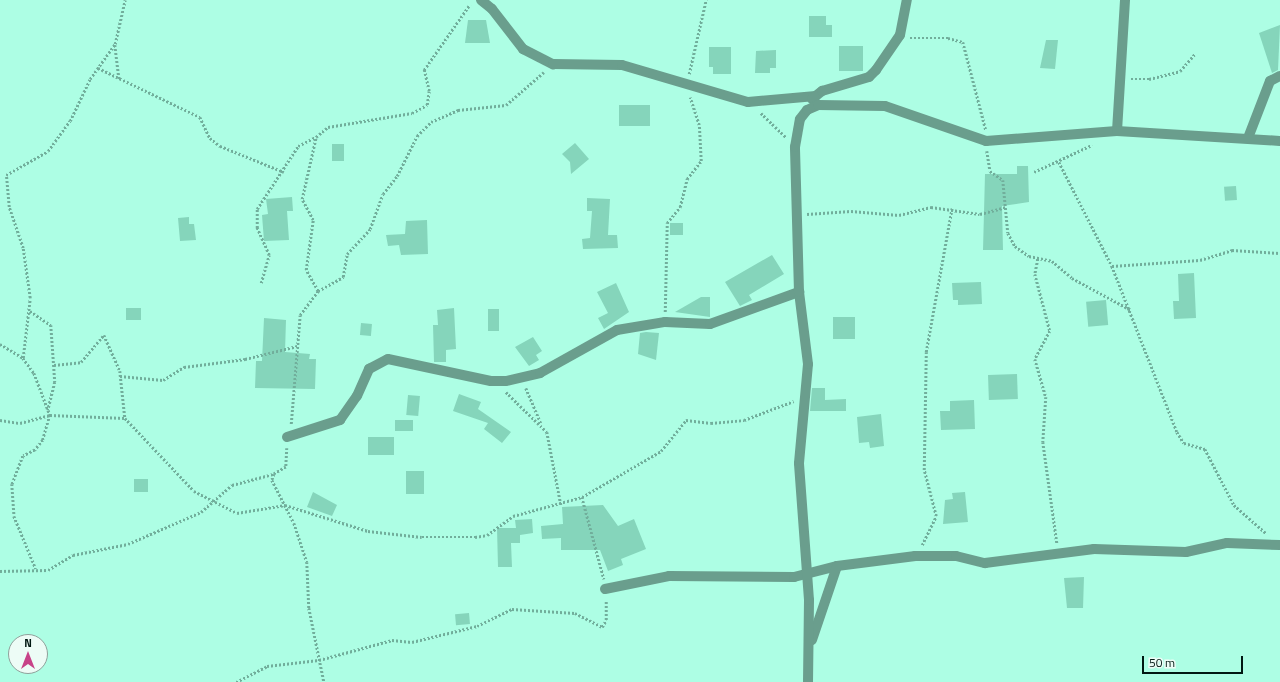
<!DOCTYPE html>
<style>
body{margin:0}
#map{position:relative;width:1280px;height:682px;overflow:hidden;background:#adfee4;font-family:"Titillium Web",sans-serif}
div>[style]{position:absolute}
.building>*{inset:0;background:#85d5bb;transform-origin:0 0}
.path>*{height:2.5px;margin-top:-1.25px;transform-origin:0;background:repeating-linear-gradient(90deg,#71ae9b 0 2px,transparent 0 4px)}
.minor>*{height:10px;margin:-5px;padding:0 5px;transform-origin:5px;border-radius:5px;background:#6a9e8d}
span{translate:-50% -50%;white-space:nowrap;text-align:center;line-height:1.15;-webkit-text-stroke:3px #edfcf6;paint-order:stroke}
.north{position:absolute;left:8px;top:634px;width:40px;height:40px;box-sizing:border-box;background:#edfcf6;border:1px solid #8fa19b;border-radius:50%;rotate:0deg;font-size:11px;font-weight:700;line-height:16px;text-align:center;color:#011812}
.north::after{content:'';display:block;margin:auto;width:14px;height:18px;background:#c74388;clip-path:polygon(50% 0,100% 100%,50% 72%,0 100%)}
.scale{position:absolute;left:1142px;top:656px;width:101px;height:18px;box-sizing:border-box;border:2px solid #011812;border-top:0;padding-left:5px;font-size:12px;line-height:14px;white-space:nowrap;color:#011812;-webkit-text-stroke:3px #edfcf6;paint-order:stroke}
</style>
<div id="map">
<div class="building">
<div style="clip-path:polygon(809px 16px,826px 16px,826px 25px,832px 25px,832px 37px,809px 37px)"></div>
<div style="clip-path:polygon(468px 20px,486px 20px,490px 43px,465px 43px)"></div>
<div style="clip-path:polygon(1280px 25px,1278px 70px,1272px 73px,1259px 33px)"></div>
<div style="clip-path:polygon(1046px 40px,1058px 40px,1055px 69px,1040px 68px)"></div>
<div style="left:839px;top:46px;width:24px;height:25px"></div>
<div style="clip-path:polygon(709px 47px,731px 47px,731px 74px,713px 74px,713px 67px,709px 67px)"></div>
<div style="clip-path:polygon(776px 50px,776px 68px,770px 68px,770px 73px,755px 73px,756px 51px)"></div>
<div style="left:650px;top:105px;width:21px;height:31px;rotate:90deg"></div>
<div style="clip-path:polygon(575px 143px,589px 159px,571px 174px,570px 162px,562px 154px)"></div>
<div style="left:332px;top:144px;width:12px;height:17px"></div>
<div style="clip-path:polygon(1017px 166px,1028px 166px,1029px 202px,1002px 206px,1003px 250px,983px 250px,985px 174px,1017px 174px)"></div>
<div style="left:1236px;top:186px;width:14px;height:12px;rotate:86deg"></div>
<div style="clip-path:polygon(292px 197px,293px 211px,287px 211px,289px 240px,264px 241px,262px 215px,268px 214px,266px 199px)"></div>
<div style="clip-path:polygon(587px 198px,610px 199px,608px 235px,617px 235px,618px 248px,583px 249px,582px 239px,590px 238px,592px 211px,587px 211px)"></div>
<div style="clip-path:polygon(189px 217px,189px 224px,194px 224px,196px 240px,180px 241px,178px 218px)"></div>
<div style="clip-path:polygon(427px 220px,428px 254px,401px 255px,399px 245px,388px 246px,386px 235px,405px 234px,406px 221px)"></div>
<div style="left:670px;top:223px;width:13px;height:12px"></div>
<div style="clip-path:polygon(772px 255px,784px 274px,749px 295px,752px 300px,740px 306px,725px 282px)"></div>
<div style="clip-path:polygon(1194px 273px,1196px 318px,1174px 319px,1173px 301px,1179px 301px,1178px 274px)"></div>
<div style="clip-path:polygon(981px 282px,982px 304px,958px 305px,958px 300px,953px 300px,952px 283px)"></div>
<div style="clip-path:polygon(616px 283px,629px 312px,604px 329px,598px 318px,608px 313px,597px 292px)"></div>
<div style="clip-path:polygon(701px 297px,710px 297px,710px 317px,675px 312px)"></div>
<div style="left:1106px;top:300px;width:25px;height:20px;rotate:85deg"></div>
<div style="left:141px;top:308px;width:12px;height:15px;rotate:90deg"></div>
<div style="clip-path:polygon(454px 308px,456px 349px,446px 350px,446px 362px,434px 362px,433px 325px,438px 325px,437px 310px)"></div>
<div style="left:488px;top:309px;width:11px;height:22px"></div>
<div style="left:833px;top:317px;width:22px;height:22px"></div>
<div style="clip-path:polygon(264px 318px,286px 320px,285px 352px,310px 354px,309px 359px,316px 359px,315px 389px,255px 388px,256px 361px,262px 361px)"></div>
<div style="left:361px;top:323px;width:11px;height:12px;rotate:5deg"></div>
<div style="clip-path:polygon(646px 332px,659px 333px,656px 360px,638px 354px,640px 333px)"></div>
<div style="clip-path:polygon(533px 337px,542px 351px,536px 355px,539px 360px,529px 366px,515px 347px)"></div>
<div style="left:1017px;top:374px;width:25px;height:29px;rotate:88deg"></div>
<div style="clip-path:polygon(812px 388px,825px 388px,825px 400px,846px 399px,846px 411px,810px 411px)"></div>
<div style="clip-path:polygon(459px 394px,481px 402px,478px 409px,511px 432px,502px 443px,484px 429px,488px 423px,453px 411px)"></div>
<div style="left:408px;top:395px;width:12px;height:20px;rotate:5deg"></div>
<div style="clip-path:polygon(974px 400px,975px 429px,941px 430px,940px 411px,950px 411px,950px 401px)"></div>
<div style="clip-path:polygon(881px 414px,884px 446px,870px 448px,869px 442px,859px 443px,857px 417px)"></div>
<div style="left:413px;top:420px;width:11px;height:18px;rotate:90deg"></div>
<div style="left:368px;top:437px;width:26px;height:18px"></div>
<div style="left:424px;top:471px;width:23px;height:18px;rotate:90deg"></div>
<div style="left:134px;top:479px;width:14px;height:13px"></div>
<div style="clip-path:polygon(313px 492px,337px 505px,332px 516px,307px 507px)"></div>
<div style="clip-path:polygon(965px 492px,968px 522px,943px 524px,945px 500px,953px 499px,952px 493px)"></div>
<div style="clip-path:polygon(603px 505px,618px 526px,634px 519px,646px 549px,621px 559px,623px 565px,608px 571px,600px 550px,561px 550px,561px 538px,542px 539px,541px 526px,563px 524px,562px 507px)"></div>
<div style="clip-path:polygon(532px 519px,533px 533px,520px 535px,520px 543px,511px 543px,512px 567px,498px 567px,497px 528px,516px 528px,515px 520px)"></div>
<div style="clip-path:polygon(1084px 577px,1083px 608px,1067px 608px,1064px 578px)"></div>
<div style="left:469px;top:613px;width:11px;height:14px;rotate:85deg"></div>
</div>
<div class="path">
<div style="left:910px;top:38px;width:38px"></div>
<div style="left:948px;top:38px;width:16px;rotate:15deg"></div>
<div style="left:963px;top:42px;width:91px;rotate:75.4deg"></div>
<div style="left:115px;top:45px;width:35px;rotate:83deg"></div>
<div style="left:98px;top:68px;width:113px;rotate:25.7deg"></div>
<div style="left:200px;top:117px;width:23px;rotate:65deg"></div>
<div style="left:210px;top:138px;width:13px;rotate:39deg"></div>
<div style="left:220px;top:146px;width:69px;rotate:22.1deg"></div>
<div style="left:689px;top:74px;width:76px;rotate:-77.1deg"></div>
<div style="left:1131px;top:79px;width:18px"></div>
<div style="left:1149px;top:79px;width:32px;rotate:-14deg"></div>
<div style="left:1180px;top:71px;width:23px;rotate:-49deg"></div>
<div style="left:761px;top:113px;width:35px;rotate:44deg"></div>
<div style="left:987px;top:151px;width:20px;rotate:81deg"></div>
<div style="left:990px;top:171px;width:16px;rotate:35deg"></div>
<div style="left:1003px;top:180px;width:53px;rotate:84.6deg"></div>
<div style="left:1008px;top:233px;width:15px;rotate:62deg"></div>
<div style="left:1015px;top:246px;width:17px;rotate:36deg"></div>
<div style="left:1029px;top:256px;width:24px;rotate:12deg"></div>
<div style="left:1052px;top:261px;width:26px;rotate:40deg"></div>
<div style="left:1072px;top:278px;width:67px;rotate:28.5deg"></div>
<div style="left:1059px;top:162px;width:117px;rotate:63deg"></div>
<div style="left:1112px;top:266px;width:178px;rotate:68.6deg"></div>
<div style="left:1177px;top:432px;width:13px;rotate:58deg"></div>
<div style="left:1184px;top:443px;width:22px;rotate:16deg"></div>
<div style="left:1205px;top:449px;width:63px;rotate:62.6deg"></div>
<div style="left:1234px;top:505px;width:43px;rotate:41.2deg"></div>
<div style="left:1034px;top:172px;width:64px;rotate:-25deg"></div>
<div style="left:807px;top:214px;width:44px;rotate:-3.9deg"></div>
<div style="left:851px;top:211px;width:48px;rotate:4.8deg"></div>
<div style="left:899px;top:215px;width:33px;rotate:-14deg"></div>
<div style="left:931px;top:207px;width:49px;rotate:8.1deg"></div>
<div style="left:980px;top:214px;width:27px;rotate:-15deg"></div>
<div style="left:1038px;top:259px;width:15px;rotate:101deg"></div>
<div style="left:1035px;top:274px;width:59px;rotate:75.3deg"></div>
<div style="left:1050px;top:331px;width:32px;rotate:118deg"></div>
<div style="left:1035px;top:359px;width:40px;rotate:74deg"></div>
<div style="left:1046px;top:397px;width:45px;rotate:93.8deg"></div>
<div style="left:1043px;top:442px;width:102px;rotate:82.1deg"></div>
<div style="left:1112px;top:266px;width:88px;rotate:-3.9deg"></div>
<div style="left:1200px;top:260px;width:34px;rotate:-17deg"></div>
<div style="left:1232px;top:250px;width:48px;rotate:3.6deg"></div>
<div style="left:261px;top:283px;width:29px;rotate:-74deg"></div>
<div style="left:269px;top:255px;width:30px;rotate:-114deg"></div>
<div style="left:257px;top:228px;width:19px;rotate:-90deg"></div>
<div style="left:257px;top:209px;width:75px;rotate:-56.9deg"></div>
<div style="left:298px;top:146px;width:20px;rotate:-27deg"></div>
<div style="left:318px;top:291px;width:24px;rotate:-120deg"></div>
<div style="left:306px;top:270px;width:50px;rotate:-82deg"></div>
<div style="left:313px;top:220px;width:24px;rotate:-118deg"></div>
<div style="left:302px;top:199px;width:64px;rotate:-77.3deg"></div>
<div style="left:316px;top:137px;width:16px;rotate:-40deg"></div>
<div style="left:328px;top:127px;width:85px;rotate:-9.5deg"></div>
<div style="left:412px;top:113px;width:17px;rotate:-28deg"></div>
<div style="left:427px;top:105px;width:14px;rotate:-82deg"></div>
<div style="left:429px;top:91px;width:22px;rotate:-103deg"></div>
<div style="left:424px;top:70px;width:80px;rotate:-55.1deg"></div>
<div style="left:30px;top:311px;width:25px;rotate:34deg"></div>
<div style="left:51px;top:325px;width:57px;rotate:86deg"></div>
<div style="left:55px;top:382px;width:29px;rotate:104deg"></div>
<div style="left:665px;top:312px;width:89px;rotate:-88.7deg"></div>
<div style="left:667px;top:223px;width:21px;rotate:-51deg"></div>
<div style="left:680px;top:207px;width:29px;rotate:-76deg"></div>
<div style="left:687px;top:179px;width:23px;rotate:-52deg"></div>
<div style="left:701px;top:161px;width:36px;rotate:-93deg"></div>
<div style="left:699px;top:125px;width:29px;rotate:-108deg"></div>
<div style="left:0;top:344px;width:27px;rotate:31deg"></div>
<div style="left:23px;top:358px;width:19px;rotate:54deg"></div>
<div style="left:34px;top:373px;width:45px;rotate:69.1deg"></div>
<div style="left:50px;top:415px;width:26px;rotate:106deg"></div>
<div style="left:43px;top:440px;width:13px;rotate:129deg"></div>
<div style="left:35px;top:450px;width:13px;rotate:153deg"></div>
<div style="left:23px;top:456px;width:30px;rotate:111deg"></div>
<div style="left:12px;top:484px;width:32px;rotate:86deg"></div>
<div style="left:14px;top:516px;width:57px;rotate:67.5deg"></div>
<div style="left:23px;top:358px;width:60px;rotate:-83.3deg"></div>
<div style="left:30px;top:298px;width:50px;rotate:-98deg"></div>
<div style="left:23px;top:248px;width:43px;rotate:-108.9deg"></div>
<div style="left:9px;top:207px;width:32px;rotate:-95deg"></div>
<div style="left:6px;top:175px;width:48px;rotate:-29.7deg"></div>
<div style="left:48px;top:151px;width:37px;rotate:-54deg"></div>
<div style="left:70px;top:121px;width:47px;rotate:-64.5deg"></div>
<div style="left:90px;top:79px;width:43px;rotate:-54.5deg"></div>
<div style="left:115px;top:44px;width:45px;rotate:-77.2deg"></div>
<div style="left:54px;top:365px;width:27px;rotate:-6deg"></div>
<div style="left:81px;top:362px;width:35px;rotate:-50deg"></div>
<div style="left:104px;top:335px;width:39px;rotate:66deg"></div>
<div style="left:120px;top:371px;width:47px;rotate:83.9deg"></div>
<div style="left:120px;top:376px;width:43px;rotate:5.3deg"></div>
<div style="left:163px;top:380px;width:25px;rotate:-32deg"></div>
<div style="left:184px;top:367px;width:62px;rotate:-7.5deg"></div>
<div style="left:245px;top:359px;width:54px;rotate:-14deg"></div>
<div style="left:526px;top:388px;width:39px;rotate:67deg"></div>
<div style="left:506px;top:392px;width:57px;rotate:44.3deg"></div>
<div style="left:547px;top:432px;width:74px;rotate:79.1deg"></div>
<div style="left:0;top:420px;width:20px;rotate:9deg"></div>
<div style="left:20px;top:423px;width:31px;rotate:-15deg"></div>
<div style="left:50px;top:415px;width:75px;rotate:2.3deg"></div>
<div style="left:125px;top:418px;width:100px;rotate:46.6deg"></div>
<div style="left:194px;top:491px;width:48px;rotate:27.1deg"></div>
<div style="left:237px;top:513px;width:49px;rotate:-9.5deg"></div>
<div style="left:285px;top:505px;width:87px;rotate:17.4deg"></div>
<div style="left:368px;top:531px;width:54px;rotate:6.3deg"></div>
<div style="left:422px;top:537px;width:53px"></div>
<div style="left:475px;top:537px;width:12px;rotate:-9deg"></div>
<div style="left:487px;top:535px;width:32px;rotate:-36deg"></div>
<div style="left:513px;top:516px;width:72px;rotate:-15.4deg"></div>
<div style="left:582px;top:497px;width:91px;rotate:-30.2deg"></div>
<div style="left:661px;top:451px;width:40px;rotate:-51deg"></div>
<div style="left:686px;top:420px;width:25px;rotate:7deg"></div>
<div style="left:711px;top:423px;width:33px;rotate:-5deg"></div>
<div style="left:744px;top:420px;width:53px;rotate:-20.8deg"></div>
<div style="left:291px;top:424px;width:109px;rotate:-85.3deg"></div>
<div style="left:300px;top:315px;width:30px;rotate:-53deg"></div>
<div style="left:318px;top:291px;width:29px;rotate:-29deg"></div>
<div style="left:343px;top:277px;width:23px;rotate:-80deg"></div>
<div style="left:347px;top:254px;width:34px;rotate:-47deg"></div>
<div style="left:370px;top:229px;width:37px;rotate:-70deg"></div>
<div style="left:383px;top:194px;width:23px;rotate:-52deg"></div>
<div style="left:397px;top:176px;width:45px;rotate:-63.4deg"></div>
<div style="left:417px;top:136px;width:20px;rotate:-45deg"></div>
<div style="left:431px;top:122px;width:30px;rotate:-24deg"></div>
<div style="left:458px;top:110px;width:48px;rotate:-5.9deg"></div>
<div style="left:506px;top:105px;width:50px;rotate:-41deg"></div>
<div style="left:287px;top:448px;width:19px;rotate:93deg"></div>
<div style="left:286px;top:467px;width:14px;rotate:150deg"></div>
<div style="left:274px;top:474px;width:6px;rotate:108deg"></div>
<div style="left:272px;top:480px;width:48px;rotate:62.9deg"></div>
<div style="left:294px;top:523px;width:41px;rotate:71.6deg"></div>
<div style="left:307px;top:562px;width:46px;rotate:87.5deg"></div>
<div style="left:309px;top:608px;width:76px;rotate:78.5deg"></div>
<div style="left:582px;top:497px;width:85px;rotate:75deg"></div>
<div style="left:922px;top:545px;width:32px;rotate:-64deg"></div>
<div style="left:936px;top:516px;width:48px;rotate:-104.6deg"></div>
<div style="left:924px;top:470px;width:118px;rotate:-89deg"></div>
<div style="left:926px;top:352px;width:146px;rotate:-79.8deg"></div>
<div style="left:0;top:571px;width:48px;rotate:-1.2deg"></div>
<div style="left:48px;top:570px;width:29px;rotate:-31deg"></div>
<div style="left:73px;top:555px;width:56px;rotate:-11.3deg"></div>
<div style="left:128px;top:544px;width:80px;rotate:-23.7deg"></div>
<div style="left:201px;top:512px;width:41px;rotate:-41.1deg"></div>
<div style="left:232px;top:485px;width:42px;rotate:-15deg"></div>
<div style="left:236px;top:682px;width:35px;rotate:-27deg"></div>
<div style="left:267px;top:666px;width:52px;rotate:-6.6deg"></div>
<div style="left:319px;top:660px;width:76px;rotate:-15.3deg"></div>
<div style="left:392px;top:640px;width:20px;rotate:6deg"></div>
<div style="left:412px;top:642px;width:67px;rotate:-13.8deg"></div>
<div style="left:477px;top:626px;width:39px;rotate:-26deg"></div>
<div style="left:512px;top:609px;width:63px;rotate:3.6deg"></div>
<div style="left:575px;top:613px;width:30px;rotate:27deg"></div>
<div style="left:602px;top:627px;width:8px;rotate:-60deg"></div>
<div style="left:606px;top:620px;width:20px;rotate:-90deg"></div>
</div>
<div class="minor">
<div style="left:481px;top:0;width:14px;rotate:39deg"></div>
<div style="left:492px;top:9px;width:51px;rotate:52.2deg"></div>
<div style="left:523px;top:49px;width:34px;rotate:27deg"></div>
<div style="left:553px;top:64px;width:69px;rotate:0.8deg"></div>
<div style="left:622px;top:65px;width:131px;rotate:16.4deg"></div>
<div style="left:748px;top:102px;width:68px;rotate:-5deg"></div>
<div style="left:812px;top:99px;width:13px;rotate:-39deg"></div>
<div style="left:822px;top:91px;width:49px;rotate:-16.6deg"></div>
<div style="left:869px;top:77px;width:10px;rotate:-45deg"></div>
<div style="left:876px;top:70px;width:42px;rotate:-55.6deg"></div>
<div style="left:900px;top:35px;width:36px;rotate:-79deg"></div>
<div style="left:1117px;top:131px;width:131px;rotate:-86.5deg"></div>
<div style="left:1248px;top:138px;width:61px;rotate:-68.9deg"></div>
<div style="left:1270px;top:81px;width:11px;rotate:-27deg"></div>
<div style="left:287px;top:437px;width:56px;rotate:-17.8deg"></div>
<div style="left:340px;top:420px;width:29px;rotate:-55deg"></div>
<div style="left:357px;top:396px;width:30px;rotate:-66deg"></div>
<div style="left:369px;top:369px;width:21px;rotate:-28deg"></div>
<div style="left:388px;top:359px;width:105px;rotate:12.1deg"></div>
<div style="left:491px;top:381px;width:15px"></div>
<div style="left:506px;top:381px;width:35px;rotate:-13deg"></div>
<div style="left:540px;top:373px;width:88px;rotate:-29.2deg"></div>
<div style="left:617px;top:330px;width:49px;rotate:-9.5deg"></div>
<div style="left:665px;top:322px;width:45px;rotate:2.5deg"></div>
<div style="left:710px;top:324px;width:95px;rotate:-19.8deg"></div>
<div style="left:605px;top:589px;width:65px;rotate:-11.5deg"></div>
<div style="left:669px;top:576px;width:125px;rotate:0.5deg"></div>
<div style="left:794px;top:577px;width:44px;rotate:-14.3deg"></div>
<div style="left:837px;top:566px;width:79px;rotate:-7.3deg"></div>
<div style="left:915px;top:556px;width:41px"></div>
<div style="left:956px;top:556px;width:30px;rotate:14deg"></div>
<div style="left:985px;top:563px;width:110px;rotate:-7.3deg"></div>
<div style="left:1094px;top:549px;width:92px;rotate:1.9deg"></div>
<div style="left:1186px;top:552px;width:42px;rotate:-12.4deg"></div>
<div style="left:1227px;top:543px;width:53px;rotate:2.2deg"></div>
<div style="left:812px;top:640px;width:78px;rotate:-71.3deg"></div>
<div style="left:808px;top:682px;width:82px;rotate:-89.3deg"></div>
<div style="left:809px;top:600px;width:137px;rotate:-94.2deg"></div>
<div style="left:799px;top:463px;width:99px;rotate:-84.8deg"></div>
<div style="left:808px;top:364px;width:73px;rotate:-97.1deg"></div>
<div style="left:799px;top:292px;width:145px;rotate:-91.6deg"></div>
<div style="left:795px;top:147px;width:28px;rotate:-80deg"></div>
<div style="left:800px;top:119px;width:11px;rotate:-52deg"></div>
<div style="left:807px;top:110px;width:12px;rotate:-24deg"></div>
<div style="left:818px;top:105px;width:67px;rotate:0.9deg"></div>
<div style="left:885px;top:106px;width:107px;rotate:19.1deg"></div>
<div style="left:986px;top:141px;width:131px;rotate:-4.4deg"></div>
<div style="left:1117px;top:131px;width:163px;rotate:3.5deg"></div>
</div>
<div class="north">N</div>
<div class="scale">50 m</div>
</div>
